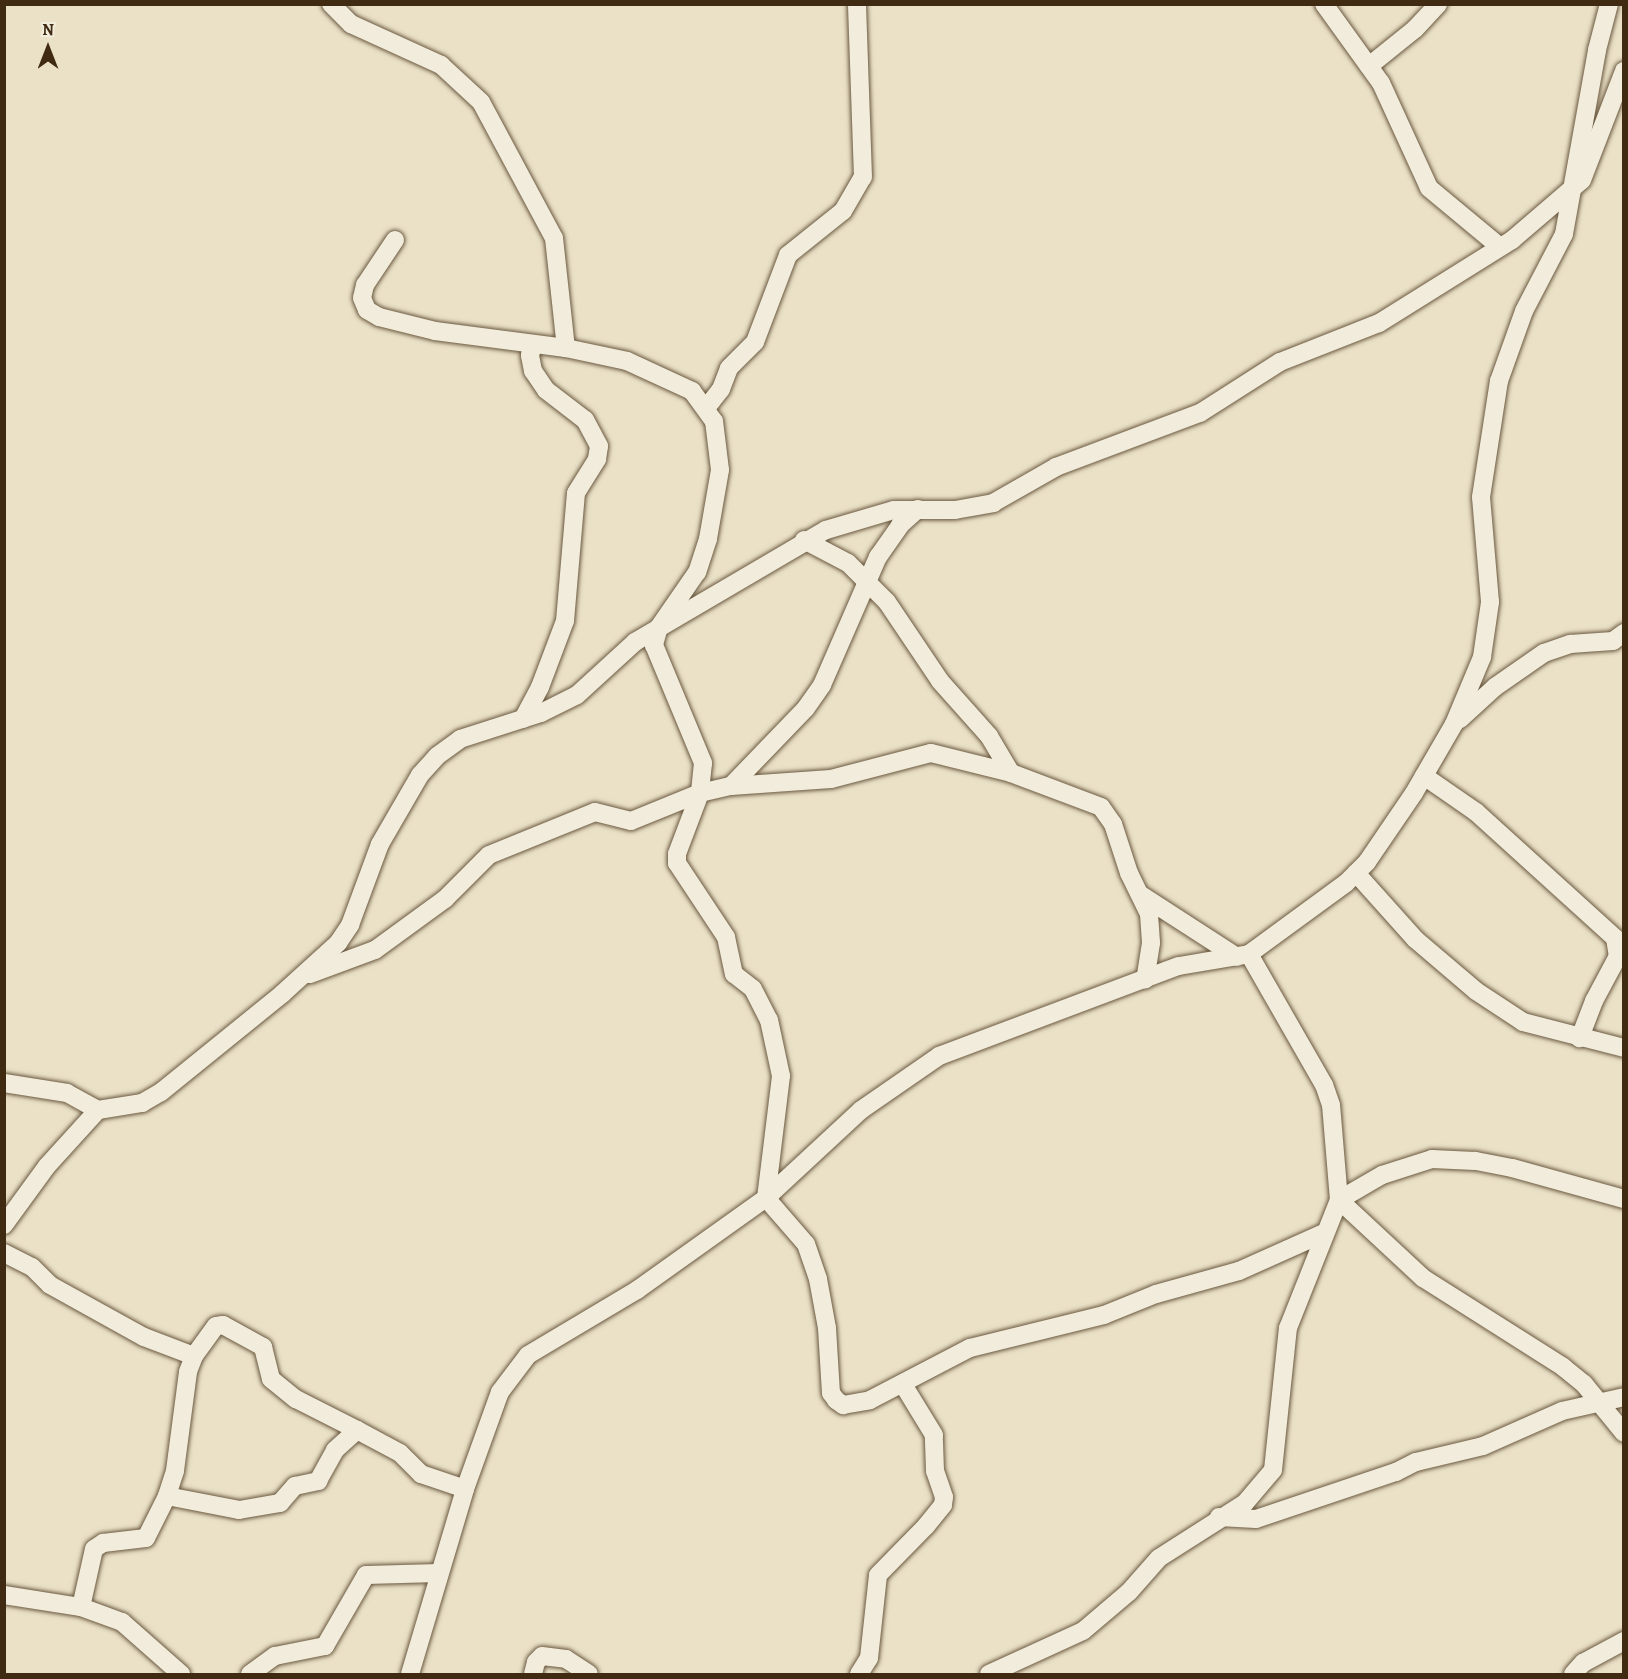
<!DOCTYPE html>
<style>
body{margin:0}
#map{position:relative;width:1628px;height:1679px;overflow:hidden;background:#eae1c7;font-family:Alegreya,serif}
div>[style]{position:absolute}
.roads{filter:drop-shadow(0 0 2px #6a583f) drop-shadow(0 0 2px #6a583f)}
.minor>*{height:18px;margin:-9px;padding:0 9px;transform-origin:9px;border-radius:9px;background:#f1ecdb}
span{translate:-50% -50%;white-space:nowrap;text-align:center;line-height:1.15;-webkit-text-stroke:4.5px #f1ecdb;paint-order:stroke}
.frame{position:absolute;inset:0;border:6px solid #402b12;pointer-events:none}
.north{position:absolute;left:18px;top:18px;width:60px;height:60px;-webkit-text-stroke:4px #f1ecdb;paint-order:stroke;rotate:0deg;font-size:16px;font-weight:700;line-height:24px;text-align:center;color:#402b12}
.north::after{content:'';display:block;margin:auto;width:21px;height:27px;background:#402b12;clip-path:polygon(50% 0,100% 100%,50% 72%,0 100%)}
</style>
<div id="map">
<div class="roads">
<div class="minor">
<div style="left:331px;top:4px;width:28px;rotate:45deg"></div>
<div style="left:351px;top:24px;width:99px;rotate:24.5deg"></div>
<div style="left:441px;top:65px;width:54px;rotate:42.8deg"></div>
<div style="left:481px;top:102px;width:154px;rotate:61.8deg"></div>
<div style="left:554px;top:238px;width:111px;rotate:83.8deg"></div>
<div style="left:1324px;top:4px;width:97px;rotate:54.2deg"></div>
<div style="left:1381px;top:83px;width:115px;rotate:65.4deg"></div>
<div style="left:1429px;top:188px;width:92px;rotate:39.7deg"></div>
<div style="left:1369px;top:66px;width:59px;rotate:-38.8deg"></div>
<div style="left:1415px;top:29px;width:34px;rotate:-47deg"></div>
<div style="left:395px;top:240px;width:54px;rotate:123.7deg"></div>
<div style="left:365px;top:285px;width:13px;rotate:103deg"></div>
<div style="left:362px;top:298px;width:13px;rotate:67deg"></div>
<div style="left:367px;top:310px;width:14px;rotate:30deg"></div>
<div style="left:379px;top:317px;width:58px;rotate:14deg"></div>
<div style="left:435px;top:331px;width:132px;rotate:7.4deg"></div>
<div style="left:566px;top:348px;width:62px;rotate:12deg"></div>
<div style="left:627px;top:361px;width:72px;rotate:24.8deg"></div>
<div style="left:692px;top:391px;width:37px;rotate:54deg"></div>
<div style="left:714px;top:421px;width:49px;rotate:83deg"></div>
<div style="left:720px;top:470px;width:70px;rotate:99.9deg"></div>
<div style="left:708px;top:539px;width:35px;rotate:108deg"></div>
<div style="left:697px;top:572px;width:67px;rotate:124.6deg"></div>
<div style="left:659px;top:627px;width:19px;rotate:106deg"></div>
<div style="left:654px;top:645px;width:128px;rotate:67.4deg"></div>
<div style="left:703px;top:763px;width:30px;rotate:96deg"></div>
<div style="left:700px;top:793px;width:65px;rotate:110.7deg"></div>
<div style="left:677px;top:854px;width:9px;rotate:90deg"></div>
<div style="left:677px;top:863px;width:89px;rotate:56.5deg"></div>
<div style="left:726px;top:937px;width:38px;rotate:78deg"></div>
<div style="left:734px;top:974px;width:24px;rotate:38deg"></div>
<div style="left:753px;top:989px;width:35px;rotate:63deg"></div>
<div style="left:769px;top:1020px;width:57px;rotate:77.9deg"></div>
<div style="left:781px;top:1076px;width:123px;rotate:97deg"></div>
<div style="left:766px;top:1198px;width:61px;rotate:49deg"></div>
<div style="left:806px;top:1244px;width:37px;rotate:71deg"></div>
<div style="left:818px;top:1279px;width:50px;rotate:79.6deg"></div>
<div style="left:827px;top:1328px;width:65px;rotate:86.5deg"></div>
<div style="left:831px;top:1393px;width:9px;rotate:54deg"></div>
<div style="left:836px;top:1400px;width:9px;rotate:36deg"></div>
<div style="left:843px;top:1405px;width:27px;rotate:-10deg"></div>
<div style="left:870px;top:1400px;width:113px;rotate:-27.5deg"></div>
<div style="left:970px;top:1348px;width:138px;rotate:-13.8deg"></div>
<div style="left:1104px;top:1315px;width:56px;rotate:-22deg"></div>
<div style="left:1156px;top:1294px;width:86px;rotate:-15.5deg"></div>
<div style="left:1239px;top:1271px;width:93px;rotate:-24.1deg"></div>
<div style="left:707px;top:407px;width:23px;rotate:-52deg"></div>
<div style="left:721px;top:389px;width:22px;rotate:-69deg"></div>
<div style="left:729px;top:368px;width:37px;rotate:-45deg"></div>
<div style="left:755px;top:342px;width:93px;rotate:-69.2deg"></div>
<div style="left:788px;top:255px;width:70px;rotate:-38.7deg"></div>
<div style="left:843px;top:211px;width:39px;rotate:-60deg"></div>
<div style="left:863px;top:177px;width:173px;rotate:-92deg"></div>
<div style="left:804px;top:540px;width:50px;rotate:27.6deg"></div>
<div style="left:848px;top:563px;width:55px;rotate:45deg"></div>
<div style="left:887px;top:602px;width:95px;rotate:56.1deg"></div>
<div style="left:940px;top:681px;width:74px;rotate:48.3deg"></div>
<div style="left:989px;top:736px;width:43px;rotate:59.3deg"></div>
<div style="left:523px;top:719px;width:36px;rotate:-62deg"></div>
<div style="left:540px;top:687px;width:71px;rotate:-69.3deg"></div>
<div style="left:565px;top:621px;width:128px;rotate:-85.1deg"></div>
<div style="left:576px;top:493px;width:40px;rotate:-58deg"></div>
<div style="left:597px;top:459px;width:13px;rotate:-81deg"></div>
<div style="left:599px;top:446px;width:30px;rotate:-118deg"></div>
<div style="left:585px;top:420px;width:49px;rotate:-142.4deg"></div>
<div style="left:546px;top:390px;width:23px;rotate:-124deg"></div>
<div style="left:533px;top:371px;width:16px;rotate:-101deg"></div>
<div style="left:530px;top:355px;width:10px;rotate:-73deg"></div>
<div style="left:1460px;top:719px;width:47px;rotate:-42.4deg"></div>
<div style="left:1495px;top:687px;width:60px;rotate:-34.8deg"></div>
<div style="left:1544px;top:653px;width:28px;rotate:-19deg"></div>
<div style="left:1570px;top:644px;width:43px;rotate:-4deg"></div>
<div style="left:1613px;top:641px;width:14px;rotate:-36deg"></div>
<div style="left:1424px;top:776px;width:63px;rotate:34.7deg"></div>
<div style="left:1476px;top:812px;width:188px;rotate:42.2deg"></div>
<div style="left:1615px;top:938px;width:18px;rotate:81deg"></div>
<div style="left:1618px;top:956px;width:51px;rotate:118.1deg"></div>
<div style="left:1594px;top:1001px;width:40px;rotate:111deg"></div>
<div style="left:731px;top:786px;width:108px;rotate:-46.1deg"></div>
<div style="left:806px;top:708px;width:28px;rotate:-55deg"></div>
<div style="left:822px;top:685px;width:140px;rotate:-66.4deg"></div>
<div style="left:878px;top:557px;width:39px;rotate:-55deg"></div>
<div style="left:900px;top:525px;width:24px;rotate:-42deg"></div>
<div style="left:1356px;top:873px;width:89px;rotate:48.2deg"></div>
<div style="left:1415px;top:939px;width:80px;rotate:40.4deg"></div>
<div style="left:1476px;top:991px;width:56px;rotate:33.4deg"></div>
<div style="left:1523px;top:1022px;width:104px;rotate:14.4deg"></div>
<div style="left:1141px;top:895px;width:114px;rotate:32.9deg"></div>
<div style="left:310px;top:974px;width:69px;rotate:-20.3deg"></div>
<div style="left:375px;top:950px;width:87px;rotate:-36.1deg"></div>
<div style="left:445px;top:899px;width:62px;rotate:-45deg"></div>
<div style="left:489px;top:855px;width:114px;rotate:-22.1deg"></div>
<div style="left:595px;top:812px;width:37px;rotate:14deg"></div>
<div style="left:631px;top:821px;width:74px;rotate:-22.1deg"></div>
<div style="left:700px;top:793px;width:32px;rotate:-13deg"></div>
<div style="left:731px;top:786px;width:100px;rotate:-4deg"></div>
<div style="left:831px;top:779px;width:103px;rotate:-14.6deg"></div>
<div style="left:931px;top:753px;width:82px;rotate:14deg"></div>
<div style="left:1011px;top:773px;width:96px;rotate:20.7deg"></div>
<div style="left:1101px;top:807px;width:21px;rotate:55deg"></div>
<div style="left:1113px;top:824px;width:52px;rotate:71.9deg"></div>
<div style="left:1129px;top:873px;width:46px;rotate:64deg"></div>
<div style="left:1149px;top:914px;width:29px;rotate:86deg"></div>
<div style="left:1151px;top:943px;width:37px;rotate:99deg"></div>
<div style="left:4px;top:1083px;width:64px;rotate:9deg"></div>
<div style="left:67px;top:1093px;width:35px;rotate:29deg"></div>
<div style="left:1624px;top:1199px;width:116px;rotate:-164.5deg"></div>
<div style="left:1512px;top:1168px;width:38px;rotate:-169deg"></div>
<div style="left:1475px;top:1161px;width:43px;rotate:-177.3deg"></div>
<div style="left:1432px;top:1159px;width:52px;rotate:162.3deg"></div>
<div style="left:1382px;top:1175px;width:50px;rotate:149.8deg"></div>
<div style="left:1339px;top:1200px;width:115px;rotate:42.9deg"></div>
<div style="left:1423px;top:1278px;width:166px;rotate:32.4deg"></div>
<div style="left:1563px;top:1367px;width:27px;rotate:39deg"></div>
<div style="left:1584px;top:1384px;width:63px;rotate:50.8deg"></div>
<div style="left:4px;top:1225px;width:73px;rotate:-53.9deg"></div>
<div style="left:47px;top:1166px;width:76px;rotate:-47.7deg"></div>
<div style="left:98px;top:1110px;width:45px;rotate:-9deg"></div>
<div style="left:142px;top:1103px;width:22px;rotate:-30deg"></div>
<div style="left:161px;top:1092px;width:156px;rotate:-39deg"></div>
<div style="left:282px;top:994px;width:76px;rotate:-42.3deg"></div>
<div style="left:338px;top:943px;width:22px;rotate:-56deg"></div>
<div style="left:350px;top:925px;width:86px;rotate:-69.7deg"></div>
<div style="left:380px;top:844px;width:80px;rotate:-59.9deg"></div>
<div style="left:420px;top:775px;width:25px;rotate:-48deg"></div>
<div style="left:437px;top:756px;width:29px;rotate:-36deg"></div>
<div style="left:460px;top:739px;width:85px;rotate:-17.8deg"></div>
<div style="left:541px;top:713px;width:40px;rotate:-26.6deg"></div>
<div style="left:577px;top:695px;width:79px;rotate:-42.4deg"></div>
<div style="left:635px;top:642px;width:221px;rotate:-30.4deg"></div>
<div style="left:826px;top:530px;width:71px;rotate:-16.4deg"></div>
<div style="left:894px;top:510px;width:61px"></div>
<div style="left:955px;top:510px;width:39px;rotate:-10deg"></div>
<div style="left:993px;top:503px;width:73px;rotate:-29.7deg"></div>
<div style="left:1056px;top:467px;width:154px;rotate:-20.6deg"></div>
<div style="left:1200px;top:413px;width:95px;rotate:-32.5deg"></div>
<div style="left:1280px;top:362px;width:106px;rotate:-21.5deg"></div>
<div style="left:1379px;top:323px;width:157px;rotate:-32deg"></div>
<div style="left:1512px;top:240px;width:92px;rotate:-40.6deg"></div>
<div style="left:1582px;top:180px;width:117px;rotate:-68.9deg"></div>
<div style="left:4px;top:1253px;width:31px;rotate:27deg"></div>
<div style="left:32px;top:1267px;width:25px;rotate:45deg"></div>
<div style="left:50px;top:1285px;width:107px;rotate:29deg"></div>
<div style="left:144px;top:1337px;width:53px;rotate:20.8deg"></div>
<div style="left:194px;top:1356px;width:17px;rotate:111deg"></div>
<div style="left:188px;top:1372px;width:100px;rotate:97.5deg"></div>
<div style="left:175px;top:1471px;width:26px;rotate:108deg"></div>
<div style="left:167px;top:1496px;width:73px;rotate:11deg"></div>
<div style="left:239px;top:1510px;width:42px;rotate:-9.7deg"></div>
<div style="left:280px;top:1503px;width:23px;rotate:-49deg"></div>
<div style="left:295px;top:1486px;width:24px;rotate:-12deg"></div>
<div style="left:318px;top:1481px;width:35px;rotate:-61deg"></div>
<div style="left:335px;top:1450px;width:30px;rotate:-42deg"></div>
<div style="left:357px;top:1430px;width:49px;rotate:28.1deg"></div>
<div style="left:400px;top:1453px;width:30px;rotate:45deg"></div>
<div style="left:421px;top:1474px;width:46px;rotate:18.8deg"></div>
<div style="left:194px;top:1356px;width:37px;rotate:-54deg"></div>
<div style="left:216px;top:1326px;width:7px;rotate:-8deg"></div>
<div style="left:223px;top:1325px;width:46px;rotate:28.8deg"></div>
<div style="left:263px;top:1347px;width:33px;rotate:76deg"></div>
<div style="left:271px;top:1379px;width:32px;rotate:39deg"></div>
<div style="left:296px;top:1399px;width:68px;rotate:26.9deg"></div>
<div style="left:1219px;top:1517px;width:37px;rotate:3deg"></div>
<div style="left:1256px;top:1519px;width:148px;rotate:-18.6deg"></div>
<div style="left:1396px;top:1472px;width:22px;rotate:-27deg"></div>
<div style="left:1416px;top:1462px;width:69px;rotate:-13.4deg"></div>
<div style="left:1483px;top:1446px;width:86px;rotate:-23.9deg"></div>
<div style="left:1562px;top:1411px;width:64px;rotate:-12.7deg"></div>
<div style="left:4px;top:1595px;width:78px;rotate:8.9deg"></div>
<div style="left:81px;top:1607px;width:44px;rotate:20.1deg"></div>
<div style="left:122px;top:1622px;width:79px;rotate:41.4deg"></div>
<div style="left:81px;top:1607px;width:59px;rotate:-77.4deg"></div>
<div style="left:94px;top:1549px;width:11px;rotate:-34deg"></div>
<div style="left:103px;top:1543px;width:43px;rotate:-6.6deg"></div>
<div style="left:146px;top:1538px;width:47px;rotate:-63.4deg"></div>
<div style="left:250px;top:1674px;width:31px;rotate:-36deg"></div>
<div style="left:275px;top:1656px;width:51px;rotate:-11.3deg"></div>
<div style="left:325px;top:1646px;width:82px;rotate:-60deg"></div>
<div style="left:366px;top:1575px;width:73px;rotate:-1.6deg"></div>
<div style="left:410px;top:1674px;width:193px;rotate:-73.4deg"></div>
<div style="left:465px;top:1489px;width:103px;rotate:-70.2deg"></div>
<div style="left:500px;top:1392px;width:46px;rotate:-52.9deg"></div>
<div style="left:528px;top:1355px;width:127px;rotate:-30.8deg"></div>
<div style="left:637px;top:1290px;width:158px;rotate:-35.5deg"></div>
<div style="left:766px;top:1198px;width:129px;rotate:-42.8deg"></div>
<div style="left:861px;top:1110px;width:95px;rotate:-34.7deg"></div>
<div style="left:939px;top:1056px;width:256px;rotate:-20.6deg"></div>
<div style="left:1179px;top:966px;width:71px;rotate:-9.7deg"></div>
<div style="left:1249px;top:954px;width:120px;rotate:-36.2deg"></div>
<div style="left:1346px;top:883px;width:30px;rotate:-45deg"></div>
<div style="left:1367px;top:862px;width:83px;rotate:-55.7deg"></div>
<div style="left:1414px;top:793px;width:80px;rotate:-59.9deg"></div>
<div style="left:1454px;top:724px;width:73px;rotate:-67.3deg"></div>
<div style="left:1482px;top:657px;width:56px;rotate:-81.7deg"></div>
<div style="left:1490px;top:602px;width:105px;rotate:-94.9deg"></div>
<div style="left:1481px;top:497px;width:117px;rotate:-81.2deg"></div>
<div style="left:1499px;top:381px;width:74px;rotate:-70.3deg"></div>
<div style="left:1524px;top:311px;width:87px;rotate:-62.5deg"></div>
<div style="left:1564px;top:234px;width:187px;rotate:-79.8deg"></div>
<div style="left:1597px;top:50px;width:48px;rotate:-75.4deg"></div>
<div style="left:533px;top:1674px;width:12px;rotate:-76deg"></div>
<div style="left:536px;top:1662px;width:8px;rotate:-45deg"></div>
<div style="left:542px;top:1656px;width:24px;rotate:7deg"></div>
<div style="left:566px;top:1659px;width:27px;rotate:33deg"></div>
<div style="left:859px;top:1674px;width:19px;rotate:-58deg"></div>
<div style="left:869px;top:1658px;width:83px;rotate:-83.8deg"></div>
<div style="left:878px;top:1575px;width:69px;rotate:-45.6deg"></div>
<div style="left:926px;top:1526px;width:27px;rotate:-51deg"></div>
<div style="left:943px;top:1505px;width:8px;rotate:-83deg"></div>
<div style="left:944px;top:1497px;width:28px;rotate:-109deg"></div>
<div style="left:935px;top:1471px;width:36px;rotate:-92deg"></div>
<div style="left:934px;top:1435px;width:57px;rotate:-121.5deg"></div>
<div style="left:989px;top:1674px;width:103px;rotate:-24.6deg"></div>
<div style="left:1083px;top:1631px;width:60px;rotate:-40.3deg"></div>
<div style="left:1129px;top:1592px;width:45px;rotate:-48.6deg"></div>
<div style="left:1159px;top:1558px;width:102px;rotate:-32.6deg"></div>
<div style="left:1245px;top:1503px;width:43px;rotate:-49.7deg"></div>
<div style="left:1273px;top:1470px;width:143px;rotate:-84deg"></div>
<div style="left:1288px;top:1328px;width:138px;rotate:-68.3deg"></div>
<div style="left:1339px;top:1200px;width:95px;rotate:-94.8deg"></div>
<div style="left:1331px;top:1105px;width:21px;rotate:-109deg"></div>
<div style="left:1324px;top:1085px;width:151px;rotate:-119.8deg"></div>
<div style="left:1573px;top:1674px;width:15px;rotate:-48deg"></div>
<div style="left:1583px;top:1663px;width:47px;rotate:-28.2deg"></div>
</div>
</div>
<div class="frame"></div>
<div class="north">N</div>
</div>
